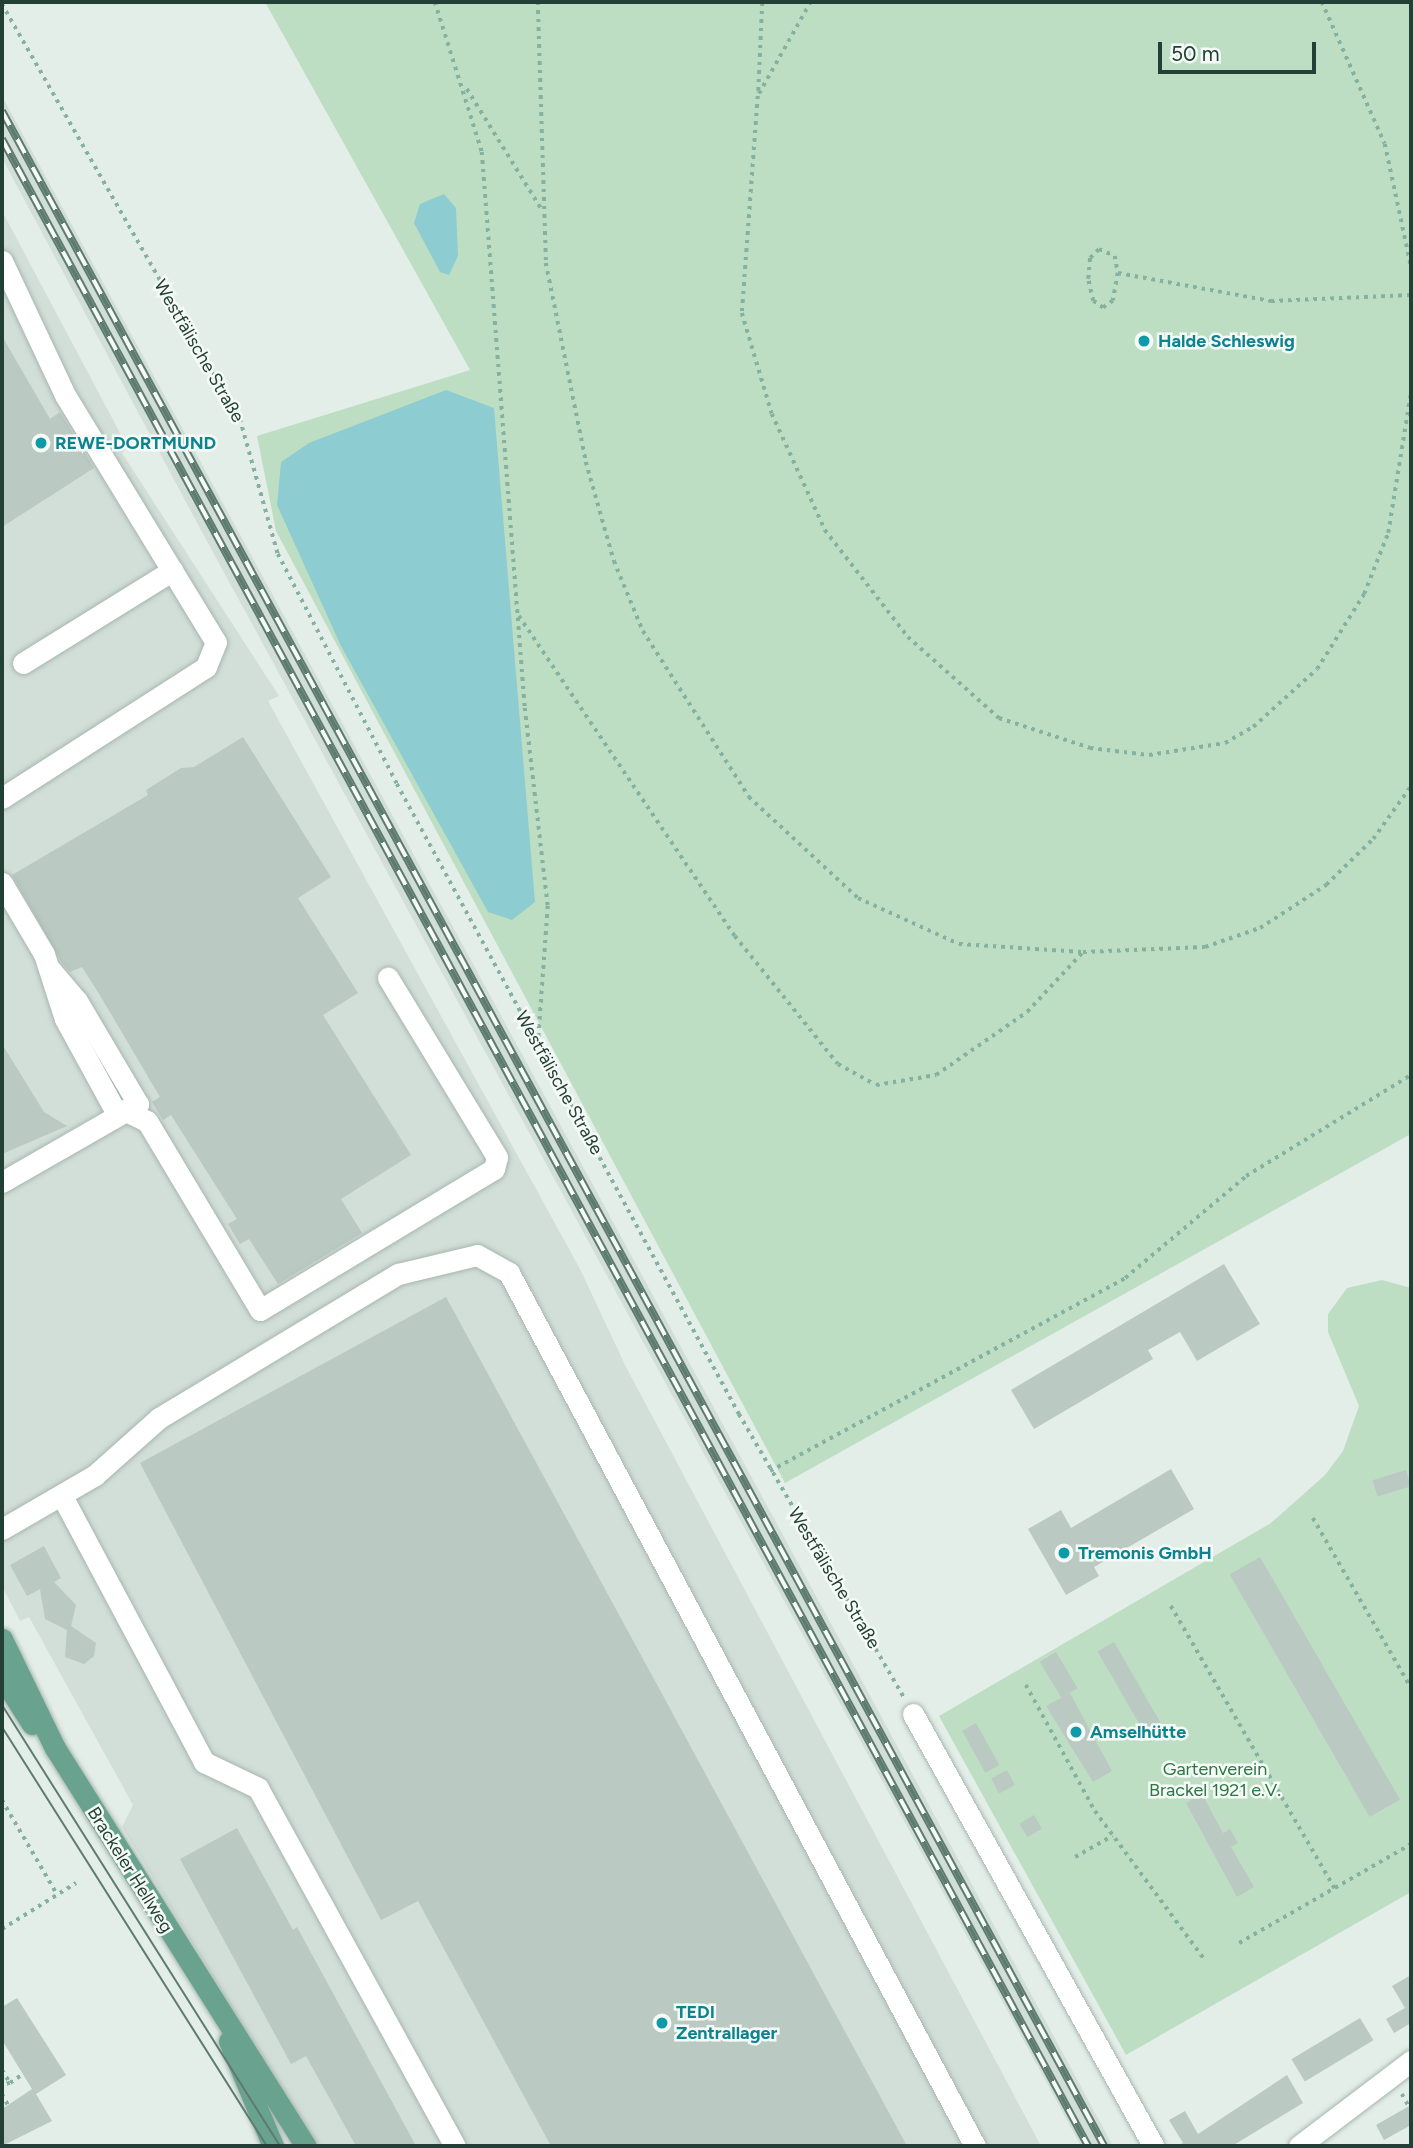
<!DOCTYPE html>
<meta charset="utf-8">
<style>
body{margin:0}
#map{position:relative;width:1413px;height:2148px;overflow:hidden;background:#e4eee9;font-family:Figtree,sans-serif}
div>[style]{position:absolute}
.built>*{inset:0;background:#d2ded8}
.green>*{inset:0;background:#bedec4}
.water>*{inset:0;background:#8dcdd2}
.building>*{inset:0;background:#bac9c1;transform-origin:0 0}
.path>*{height:3.5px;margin-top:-1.75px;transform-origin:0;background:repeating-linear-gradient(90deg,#85b1a0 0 3.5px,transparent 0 8.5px)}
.roads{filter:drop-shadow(0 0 2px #a6b6b0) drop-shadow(0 0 2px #a6b6b0)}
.minor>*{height:21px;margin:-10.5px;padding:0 10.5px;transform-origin:10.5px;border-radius:10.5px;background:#fff}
.major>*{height:21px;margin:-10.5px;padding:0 10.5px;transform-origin:10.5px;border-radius:10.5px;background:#69a38f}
.tram>*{height:2px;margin:-1px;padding:0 1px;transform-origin:1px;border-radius:1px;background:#5e7b71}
.rail>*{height:8px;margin-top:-4px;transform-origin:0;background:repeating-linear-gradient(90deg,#f5faf7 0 16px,#5e7b71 0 32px);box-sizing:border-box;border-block:2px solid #5e7b71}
.dots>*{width:19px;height:19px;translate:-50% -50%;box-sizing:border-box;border:4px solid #f5faf7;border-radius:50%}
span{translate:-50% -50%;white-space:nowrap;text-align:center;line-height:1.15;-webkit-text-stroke:5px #f5faf7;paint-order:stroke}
.culture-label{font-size:18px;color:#0d838f;font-weight:700}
.left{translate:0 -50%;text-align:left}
.street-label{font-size:18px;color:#234036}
.park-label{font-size:18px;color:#2d7744}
.frame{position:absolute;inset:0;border:4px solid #234036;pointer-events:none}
.scale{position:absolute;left:1158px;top:42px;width:158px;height:32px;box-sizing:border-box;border:4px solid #234036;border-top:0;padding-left:9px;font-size:21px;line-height:24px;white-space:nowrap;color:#234036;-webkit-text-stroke:5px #f5faf7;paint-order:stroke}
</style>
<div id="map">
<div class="built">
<div style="clip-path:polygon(2px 96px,848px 1655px,1113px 2146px,1081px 2146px,202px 532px,2px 158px)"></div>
<div style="clip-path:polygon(2px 211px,128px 448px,122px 453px,279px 696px,268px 701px,580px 1269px,626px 1367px,1041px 2146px,316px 2146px,122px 1827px,133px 1805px,29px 1617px,20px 1621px,2px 1586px)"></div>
</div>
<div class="green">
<div style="clip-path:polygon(265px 2px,1411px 2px,1411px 1134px,785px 1483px,276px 531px,257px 436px,470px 370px)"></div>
<div style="clip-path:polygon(1382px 1280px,1411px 1288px,1411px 1892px,1126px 2055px,939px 1716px,1271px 1523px,1325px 1475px,1343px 1451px,1359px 1406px,1328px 1332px,1328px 1314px,1347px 1288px)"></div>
</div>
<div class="water">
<div style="clip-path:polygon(444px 194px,456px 208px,458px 256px,449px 275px,440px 272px,414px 223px,420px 204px)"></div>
<div style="clip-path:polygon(446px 390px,494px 408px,535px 902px,512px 920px,488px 912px,341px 646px,277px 505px,281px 462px,309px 443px)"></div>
</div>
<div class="building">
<div style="clip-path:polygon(2px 336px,50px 419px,60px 412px,94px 468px,2px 527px)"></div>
<div style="clip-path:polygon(243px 737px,331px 877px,298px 898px,358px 993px,323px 1015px,411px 1155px,341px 1199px,362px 1233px,278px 1284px,249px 1239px,240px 1244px,228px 1224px,237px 1219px,171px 1115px,163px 1120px,152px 1102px,160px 1097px,98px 992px,82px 967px,70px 972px,62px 963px,12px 875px,148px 795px,146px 790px,181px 768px,194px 767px)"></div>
<div style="clip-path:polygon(2px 1044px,44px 1112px,67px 1126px,2px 1154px)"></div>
<div style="clip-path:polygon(1224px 1264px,1260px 1324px,1197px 1361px,1180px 1332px,1148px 1350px,1153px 1359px,1034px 1429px,1011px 1390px)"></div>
<div style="clip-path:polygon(446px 1297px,667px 1703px,907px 2146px,551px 2146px,418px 1901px,381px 1920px,140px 1463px)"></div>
<div style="clip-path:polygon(1171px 1469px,1194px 1509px,1094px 1567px,1099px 1576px,1066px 1595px,1028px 1529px,1061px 1510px,1071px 1528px)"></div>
<div style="left:1406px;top:1470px;width:17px;height:35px;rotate:73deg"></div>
<div style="clip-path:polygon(44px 1546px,61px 1578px,54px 1582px,76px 1605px,71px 1626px,96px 1643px,94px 1656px,84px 1664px,65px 1657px,67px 1630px,45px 1619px,40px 1589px,27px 1596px,10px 1565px)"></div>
<div style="left:1260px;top:1557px;width:280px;height:35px;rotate:60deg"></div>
<div style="left:1114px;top:1642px;width:105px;height:19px;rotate:60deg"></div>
<div style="left:1056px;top:1652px;width:42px;height:19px;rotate:59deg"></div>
<div style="clip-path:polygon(1070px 1693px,1112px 1771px,1093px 1782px,1046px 1706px)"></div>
<div style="left:976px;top:1723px;width:48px;height:16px;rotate:61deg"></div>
<div style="left:1007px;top:1770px;width:17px;height:18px;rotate:62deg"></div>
<div style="clip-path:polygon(1202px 1794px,1223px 1833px,1230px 1829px,1238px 1843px,1231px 1847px,1254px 1887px,1237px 1897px,1186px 1803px)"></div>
<div style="left:1034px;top:1815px;width:16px;height:17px;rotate:60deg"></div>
<div style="clip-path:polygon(237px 1828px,293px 1930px,297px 1927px,416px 2146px,356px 2146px,306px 2056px,291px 2064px,180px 1859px)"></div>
<div style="clip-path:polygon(1411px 1975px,1411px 2023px,1394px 2033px,1386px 2019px,1405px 2008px,1392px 1986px)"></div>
<div style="clip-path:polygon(17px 1998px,66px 2075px,36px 2094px,52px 2121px,2px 2146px,2px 2109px,32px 2089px,2px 2040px,2px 2007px)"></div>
<div style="left:1360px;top:2018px;width:26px;height:80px;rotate:59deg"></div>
<div style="clip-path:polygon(1287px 2075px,1303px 2103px,1232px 2146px,1177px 2146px,1183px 2143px,1169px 2120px,1185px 2111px,1198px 2134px)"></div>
<div style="clip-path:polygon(1411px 2105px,1411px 2125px,1384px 2140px,1376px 2125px)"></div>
</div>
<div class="path">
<div style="left:435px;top:2px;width:157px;rotate:72.6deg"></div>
<div style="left:482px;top:152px;width:558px;rotate:85.58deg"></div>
<div style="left:525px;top:708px;width:199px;rotate:83.4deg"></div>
<div style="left:548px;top:906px;width:138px;rotate:94.1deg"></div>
<div style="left:538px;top:2px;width:261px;rotate:88.2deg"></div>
<div style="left:546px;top:263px;width:203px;rotate:78.6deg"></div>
<div style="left:586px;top:462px;width:103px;rotate:74.2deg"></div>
<div style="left:614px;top:561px;width:76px;rotate:67.5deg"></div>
<div style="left:643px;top:631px;width:197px;rotate:57.4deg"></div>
<div style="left:749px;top:797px;width:149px;rotate:42.8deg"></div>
<div style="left:858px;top:898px;width:111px;rotate:24.5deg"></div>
<div style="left:959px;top:944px;width:124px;rotate:3.7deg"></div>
<div style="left:1083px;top:952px;width:122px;rotate:-2.3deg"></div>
<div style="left:1205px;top:947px;width:58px;rotate:-19.1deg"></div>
<div style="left:1260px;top:928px;width:79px;rotate:-33.1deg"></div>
<div style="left:1326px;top:885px;width:66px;rotate:-44.4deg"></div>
<div style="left:1373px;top:839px;width:65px;rotate:-54.4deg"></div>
<div style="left:811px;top:2px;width:108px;rotate:119.4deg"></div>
<div style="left:758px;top:96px;width:218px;rotate:94.2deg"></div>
<div style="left:742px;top:313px;width:105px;rotate:73.5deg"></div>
<div style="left:772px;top:414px;width:128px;rotate:65.4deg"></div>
<div style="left:825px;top:530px;width:135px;rotate:52.2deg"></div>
<div style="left:908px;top:637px;width:122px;rotate:41.7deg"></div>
<div style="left:999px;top:718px;width:96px;rotate:18.2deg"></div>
<div style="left:1090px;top:748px;width:59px;rotate:6.8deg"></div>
<div style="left:1149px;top:755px;width:77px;rotate:-9deg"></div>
<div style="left:1225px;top:743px;width:32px;rotate:-30deg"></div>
<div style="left:1253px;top:727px;width:86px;rotate:-42.2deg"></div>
<div style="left:1317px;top:669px;width:89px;rotate:-57.9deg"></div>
<div style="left:1364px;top:594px;width:66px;rotate:-68.5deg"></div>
<div style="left:1388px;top:533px;width:144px;rotate:-80.8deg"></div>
<div style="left:1322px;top:2px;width:155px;rotate:66.1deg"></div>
<div style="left:1385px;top:144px;width:125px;rotate:78deg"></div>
<div style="left:2px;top:4px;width:478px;rotate:60.2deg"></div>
<div style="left:240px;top:419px;width:140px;rotate:74.3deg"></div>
<div style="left:278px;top:554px;width:259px;rotate:62.6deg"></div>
<div style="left:397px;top:784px;width:717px;rotate:61.5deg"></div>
<div style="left:739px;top:1414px;width:328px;rotate:59.8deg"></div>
<div style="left:467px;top:89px;width:142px;rotate:58.2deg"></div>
<div style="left:758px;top:91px;width:89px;rotate:-87.4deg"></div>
<div style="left:1099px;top:249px;width:17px;rotate:24deg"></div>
<div style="left:1115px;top:256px;width:17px;rotate:80deg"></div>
<div style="left:1118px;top:273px;width:28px;rotate:100deg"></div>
<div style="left:1113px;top:301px;width:12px;rotate:145deg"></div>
<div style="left:1103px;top:308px;width:12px;rotate:-145deg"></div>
<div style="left:1093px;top:301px;width:23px;rotate:-103deg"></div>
<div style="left:1088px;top:279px;width:21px;rotate:-85deg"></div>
<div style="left:1090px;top:258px;width:13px;rotate:-45deg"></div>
<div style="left:1118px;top:273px;width:156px;rotate:10.4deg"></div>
<div style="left:1271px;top:301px;width:140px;rotate:-2.5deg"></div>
<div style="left:519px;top:616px;width:386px;rotate:56deg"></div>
<div style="left:735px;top:936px;width:164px;rotate:51.2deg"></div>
<div style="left:838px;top:1064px;width:43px;rotate:28.9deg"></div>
<div style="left:876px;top:1085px;width:61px;rotate:-9.5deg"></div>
<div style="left:936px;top:1075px;width:111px;rotate:-34.7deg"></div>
<div style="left:1027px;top:1012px;width:82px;rotate:-47deg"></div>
<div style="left:770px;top:1471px;width:404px;rotate:-28.5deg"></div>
<div style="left:1125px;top:1278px;width:158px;rotate:-40.1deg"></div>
<div style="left:1246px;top:1176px;width:193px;rotate:-31.5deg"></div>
<div style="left:1313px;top:1518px;width:196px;rotate:60deg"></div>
<div style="left:1171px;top:1606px;width:327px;rotate:59.9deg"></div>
<div style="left:1026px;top:1685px;width:144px;rotate:61.3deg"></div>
<div style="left:1095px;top:1811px;width:185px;rotate:53.6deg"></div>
<div style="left:2px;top:1800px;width:109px;rotate:59.7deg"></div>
<div style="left:1075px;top:1857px;width:43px;rotate:-29.6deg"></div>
<div style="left:2px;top:1929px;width:87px;rotate:-31.9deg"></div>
<div style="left:1239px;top:1943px;width:198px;rotate:-29.9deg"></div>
<div style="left:2px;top:2070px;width:15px;rotate:58deg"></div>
<div style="left:10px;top:2083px;width:9px;rotate:159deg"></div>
<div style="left:10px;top:2083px;width:16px;rotate:-35deg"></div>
<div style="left:2px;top:2094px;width:13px;rotate:61deg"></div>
<div style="left:1402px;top:2094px;width:18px;rotate:61deg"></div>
</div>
<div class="roads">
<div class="minor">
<div style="left:2px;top:261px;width:148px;rotate:64.8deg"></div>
<div style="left:65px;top:395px;width:289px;rotate:58.6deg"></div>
<div style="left:216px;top:642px;width:27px;rotate:112deg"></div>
<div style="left:206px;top:667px;width:242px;rotate:147.3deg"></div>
<div style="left:23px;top:663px;width:176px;rotate:-31.8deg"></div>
<div style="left:2px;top:883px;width:82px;rotate:59.4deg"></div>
<div style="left:44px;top:954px;width:68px;rotate:72.1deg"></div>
<div style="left:65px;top:1019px;width:108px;rotate:61.3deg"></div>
<div style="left:124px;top:1110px;width:25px;rotate:26deg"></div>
<div style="left:147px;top:1121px;width:220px;rotate:59.1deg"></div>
<div style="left:260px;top:1310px;width:273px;rotate:-31.1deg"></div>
<div style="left:494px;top:1169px;width:12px;rotate:-76deg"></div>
<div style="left:497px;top:1157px;width:210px;rotate:-121.3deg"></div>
<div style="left:2px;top:1182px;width:157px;rotate:-29.8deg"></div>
<div style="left:138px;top:1104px;width:120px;rotate:-120.6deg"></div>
<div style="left:77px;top:1001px;width:42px;rotate:-130.2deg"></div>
<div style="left:62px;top:1496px;width:302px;rotate:61.9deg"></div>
<div style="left:204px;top:1762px;width:60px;rotate:25.7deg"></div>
<div style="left:258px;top:1788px;width:409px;rotate:61.2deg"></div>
<div style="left:2px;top:1529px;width:108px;rotate:-30.1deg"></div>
<div style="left:95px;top:1475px;width:86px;rotate:-41.7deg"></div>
<div style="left:159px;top:1418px;width:279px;rotate:-31.1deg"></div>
<div style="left:398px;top:1274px;width:81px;rotate:-13.5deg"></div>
<div style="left:477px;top:1255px;width:37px;rotate:29deg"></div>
<div style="left:509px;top:1273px;width:990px;rotate:61.91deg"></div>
<div style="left:913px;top:1714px;width:494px;rotate:60.9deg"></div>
<div style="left:1299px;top:2146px;width:141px;rotate:-37.2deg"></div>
</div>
<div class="major">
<div style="left:2px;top:1639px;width:121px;rotate:64.1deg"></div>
<div style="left:55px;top:1748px;width:471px;rotate:57.8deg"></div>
<div style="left:2px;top:1677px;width:56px;rotate:57.4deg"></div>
<div style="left:229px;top:2041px;width:114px;rotate:67.3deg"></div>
</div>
</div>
<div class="tram">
<div style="left:2px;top:1705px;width:521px;rotate:57.77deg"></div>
<div style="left:2px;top:1727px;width:496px;rotate:57.7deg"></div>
</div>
<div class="rail">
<div style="left:2px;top:111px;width:2314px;rotate:61.56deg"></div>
<div style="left:2px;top:139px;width:2282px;rotate:61.58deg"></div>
</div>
<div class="dots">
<div style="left:1144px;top:341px;background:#0f9aa8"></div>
<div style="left:41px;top:443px;background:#0f9aa8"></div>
<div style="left:1064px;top:1553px;background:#0f9aa8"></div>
<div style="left:1076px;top:1732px;background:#0f9aa8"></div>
<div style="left:662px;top:2023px;background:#0f9aa8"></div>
</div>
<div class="culture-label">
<span class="left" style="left:1158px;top:341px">Halde Schleswig</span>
<span class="left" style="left:55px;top:443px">REWE-DORTMUND</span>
<span class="left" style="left:1078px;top:1553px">Tremonis GmbH</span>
<span class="left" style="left:1090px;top:1732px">Amselhütte</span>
<span class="left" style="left:676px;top:2023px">TEDI<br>Zentrallager</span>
</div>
<div class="street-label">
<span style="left:199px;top:351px;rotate:60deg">Westfälische Straße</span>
<span style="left:559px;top:1083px;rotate:61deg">Westfälische Straße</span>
<span style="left:834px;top:1578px;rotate:59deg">Westfälische Straße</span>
<span style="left:130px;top:1870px;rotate:58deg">Brackeler Hellweg</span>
</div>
<div class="park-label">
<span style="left:1215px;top:1780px">Gartenverein<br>Brackel 1921 e.V.</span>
</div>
<div class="frame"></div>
<div class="scale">50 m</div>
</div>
